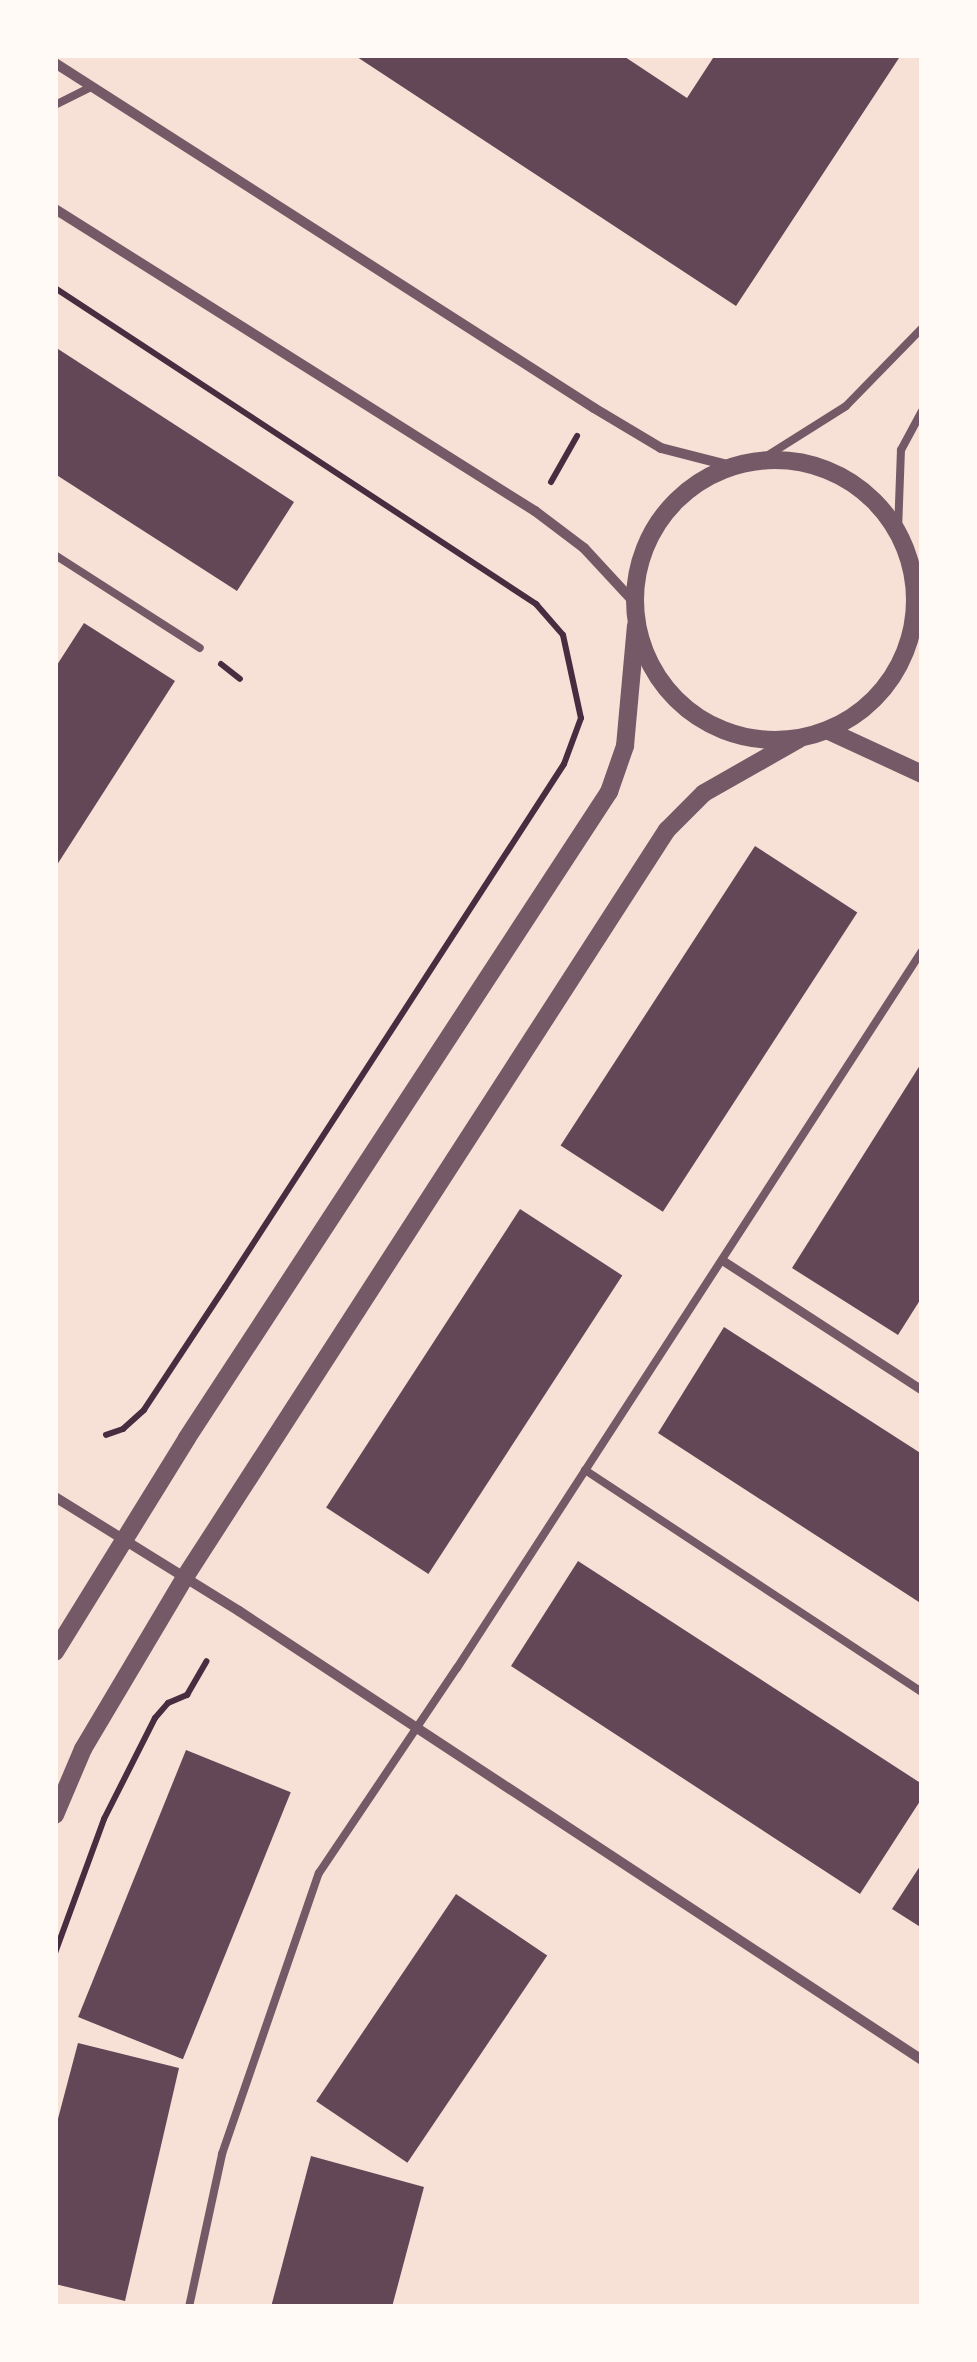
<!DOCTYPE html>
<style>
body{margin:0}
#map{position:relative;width:977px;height:2362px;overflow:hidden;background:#f7e1d7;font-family:"DejaVu Sans",sans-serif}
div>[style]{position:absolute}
.building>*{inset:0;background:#644757;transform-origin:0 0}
.path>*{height:6px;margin:-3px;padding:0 3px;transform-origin:3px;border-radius:3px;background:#4a2c40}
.service>*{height:8px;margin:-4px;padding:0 4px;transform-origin:4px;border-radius:4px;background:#755966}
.pedestrian>*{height:9px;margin:-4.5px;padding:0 4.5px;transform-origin:4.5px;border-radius:4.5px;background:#755966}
.minor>*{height:10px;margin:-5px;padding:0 5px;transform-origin:5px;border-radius:5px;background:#755966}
.tertiary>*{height:18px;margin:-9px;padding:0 9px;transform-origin:9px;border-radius:9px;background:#755966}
.tertiary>.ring{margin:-9px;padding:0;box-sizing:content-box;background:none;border:18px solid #755966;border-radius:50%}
span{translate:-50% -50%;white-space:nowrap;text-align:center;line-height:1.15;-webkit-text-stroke:10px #fffaf5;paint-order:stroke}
.frame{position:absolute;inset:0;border:58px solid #fffaf5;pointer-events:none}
</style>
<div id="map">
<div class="building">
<div style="clip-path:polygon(354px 55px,622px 55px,687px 98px,715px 55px,901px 55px,736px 306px)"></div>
<div style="clip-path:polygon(55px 347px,294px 502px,237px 591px,55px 474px)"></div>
<div style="clip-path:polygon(84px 623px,175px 681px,55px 868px,55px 668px)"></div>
<div style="left:755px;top:846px;width:122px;height:357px;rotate:33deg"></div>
<div style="clip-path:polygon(922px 1062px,922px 1297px,898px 1335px,792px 1268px)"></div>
<div style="left:520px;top:1209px;width:122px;height:356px;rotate:33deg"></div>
<div style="clip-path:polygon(724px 1327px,922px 1454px,922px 1604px,658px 1433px)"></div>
<div style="clip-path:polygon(578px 1561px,922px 1784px,922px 1798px,860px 1894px,511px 1666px)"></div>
<div style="left:186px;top:1750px;width:113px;height:288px;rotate:22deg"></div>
<div style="clip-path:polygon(922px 1863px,922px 1928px,892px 1909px)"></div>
<div style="left:456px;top:1894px;width:110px;height:250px;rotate:34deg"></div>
<div style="clip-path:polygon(78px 2043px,179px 2068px,125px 2301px,55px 2284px,55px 2130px)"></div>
<div style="clip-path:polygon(311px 2156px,424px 2187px,392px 2307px,271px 2307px)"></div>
</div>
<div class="path">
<div style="left:55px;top:288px;width:576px;rotate:33.3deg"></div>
<div style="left:536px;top:604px;width:41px;rotate:48.9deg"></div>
<div style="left:563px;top:635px;width:85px;rotate:77.8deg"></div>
<div style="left:581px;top:718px;width:49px;rotate:110.3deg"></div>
<div style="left:564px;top:764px;width:623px;rotate:122.95deg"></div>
<div style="left:225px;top:1287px;width:147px;rotate:123.4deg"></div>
<div style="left:144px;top:1410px;width:28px;rotate:138deg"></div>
<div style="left:123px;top:1429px;width:18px;rotate:161deg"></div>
<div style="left:551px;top:482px;width:53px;rotate:-60.5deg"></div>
<div style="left:221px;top:664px;width:24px;rotate:38deg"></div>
<div style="left:55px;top:1953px;width:143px;rotate:-69.9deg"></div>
<div style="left:104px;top:1819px;width:113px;rotate:-63.2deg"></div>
<div style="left:155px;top:1718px;width:20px;rotate:-49deg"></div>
<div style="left:168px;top:1703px;width:21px;rotate:-23deg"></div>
<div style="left:187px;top:1695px;width:39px;rotate:-60deg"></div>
</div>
<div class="service">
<div style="left:55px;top:105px;width:40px;rotate:-26.6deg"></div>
<div style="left:762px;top:459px;width:99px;rotate:-32.2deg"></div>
<div style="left:846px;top:406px;width:109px;rotate:-45.7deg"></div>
<div style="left:898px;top:531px;width:81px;rotate:-87.9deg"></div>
<div style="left:901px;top:450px;width:44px;rotate:-61.7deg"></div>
<div style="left:55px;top:555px;width:172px;rotate:32.7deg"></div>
<div style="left:585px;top:1470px;width:404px;rotate:33.4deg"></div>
<div style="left:189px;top:2307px;width:157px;rotate:-77.8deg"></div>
<div style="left:222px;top:2154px;width:297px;rotate:-71deg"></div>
<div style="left:319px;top:1873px;width:247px;rotate:-56.1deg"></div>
<div style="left:457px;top:1668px;width:855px;rotate:-57.04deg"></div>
</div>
<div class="pedestrian">
<div style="left:722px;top:1260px;width:239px;rotate:33deg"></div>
</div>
<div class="minor">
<div style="left:55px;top:63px;width:640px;rotate:32.62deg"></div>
<div style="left:594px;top:408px;width:78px;rotate:30.8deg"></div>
<div style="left:661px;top:448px;width:72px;rotate:14.4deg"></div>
<div style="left:55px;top:209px;width:567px;rotate:32.18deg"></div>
<div style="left:535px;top:511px;width:61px;rotate:37.1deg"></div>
<div style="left:584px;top:548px;width:74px;rotate:47.2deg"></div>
<div style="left:55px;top:1497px;width:216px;rotate:31.8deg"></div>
<div style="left:239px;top:1611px;width:817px;rotate:33.32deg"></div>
</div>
<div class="tertiary">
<div class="ring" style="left:635px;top:460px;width:262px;height:262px"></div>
<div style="left:829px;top:731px;width:102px;rotate:24.8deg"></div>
<div style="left:55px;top:1652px;width:251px;rotate:-58.3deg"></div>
<div style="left:187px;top:1438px;width:772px;rotate:-56.85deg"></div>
<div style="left:609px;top:792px;width:49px;rotate:-70.8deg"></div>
<div style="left:625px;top:746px;width:121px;rotate:-84.8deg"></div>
<div style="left:55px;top:1815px;width:72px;rotate:-67deg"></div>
<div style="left:83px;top:1749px;width:200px;rotate:-59.3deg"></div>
<div style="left:185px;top:1577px;width:889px;rotate:-57.17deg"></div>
<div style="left:667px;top:830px;width:52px;rotate:-45deg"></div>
<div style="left:704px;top:793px;width:109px;rotate:-29.6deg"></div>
</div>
<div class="frame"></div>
</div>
